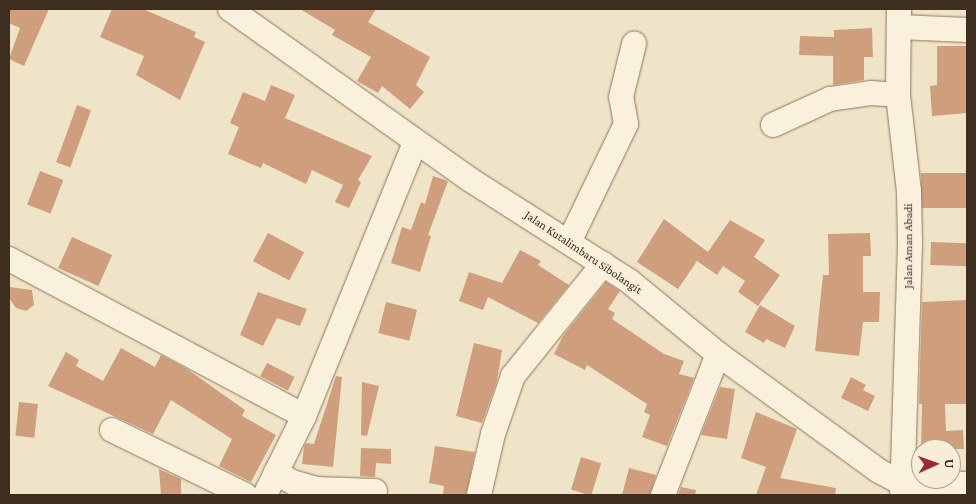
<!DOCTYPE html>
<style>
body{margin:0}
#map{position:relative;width:976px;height:504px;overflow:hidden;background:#f0e4c8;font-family:"Crimson Pro",serif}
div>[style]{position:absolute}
.building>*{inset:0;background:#cf9f7d;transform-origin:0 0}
.roads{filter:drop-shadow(0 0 1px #8d765c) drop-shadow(0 0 1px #8d765c)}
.minor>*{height:24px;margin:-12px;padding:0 12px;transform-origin:12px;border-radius:12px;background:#faf1dc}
span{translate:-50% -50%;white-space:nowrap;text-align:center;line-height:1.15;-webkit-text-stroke:4px #f7eed8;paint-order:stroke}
.street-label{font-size:12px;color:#3d2e20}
.frame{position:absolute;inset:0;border:10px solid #3d2e20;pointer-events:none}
.north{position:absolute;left:911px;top:439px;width:50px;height:50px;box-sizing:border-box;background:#f7eed8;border:1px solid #ada18e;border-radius:50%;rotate:88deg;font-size:14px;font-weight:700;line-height:20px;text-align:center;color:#3d2e20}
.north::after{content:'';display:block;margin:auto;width:18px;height:22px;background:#9e2a2b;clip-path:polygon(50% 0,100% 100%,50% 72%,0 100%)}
</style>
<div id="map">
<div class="building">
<div style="clip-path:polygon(9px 9px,49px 9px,24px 66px,9px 59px,20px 28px,9px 23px)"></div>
<div style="clip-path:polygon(112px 9px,143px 9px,196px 32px,194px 37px,205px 42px,180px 100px,136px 75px,144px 56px,100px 37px)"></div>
<div style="clip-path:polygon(300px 9px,376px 9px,368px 22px,430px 57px,416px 85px,424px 92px,410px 109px,382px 86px,378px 93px,357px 81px,371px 57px,332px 35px,335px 30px)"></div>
<div style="clip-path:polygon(872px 28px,873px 57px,864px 57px,864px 80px,833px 85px,833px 56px,799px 55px,800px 36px,834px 37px,834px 30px)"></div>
<div style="clip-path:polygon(937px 46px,967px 46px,967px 113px,932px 116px,930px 86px,937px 85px)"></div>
<div style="clip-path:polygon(271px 85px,295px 95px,285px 118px,372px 156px,358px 180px,361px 182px,349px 208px,335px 202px,343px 185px,312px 170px,306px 184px,263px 163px,261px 168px,228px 154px,239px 127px,230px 123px,243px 92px,265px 101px)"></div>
<div style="left:77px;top:105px;width:15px;height:61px;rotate:20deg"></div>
<div style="left:40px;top:171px;width:25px;height:36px;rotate:21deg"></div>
<div style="left:921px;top:173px;width:46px;height:35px"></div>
<div style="clip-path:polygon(433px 176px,448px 181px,428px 235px,431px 236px,420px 272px,391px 263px,402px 227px,411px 230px,421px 202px,425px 204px)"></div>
<div style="clip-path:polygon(664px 219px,708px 252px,730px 220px,765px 240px,754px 257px,780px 275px,758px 306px,738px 292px,745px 281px,723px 266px,717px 275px,697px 261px,678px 289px,637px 262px)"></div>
<div style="left:268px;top:233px;width:41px;height:32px;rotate:28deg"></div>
<div style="clip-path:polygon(870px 233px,871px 256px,863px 256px,863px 292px,880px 292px,879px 322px,863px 322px,859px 356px,815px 351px,823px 275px,829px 275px,828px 234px)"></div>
<div style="left:72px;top:237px;width:44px;height:34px;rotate:24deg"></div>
<div style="left:931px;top:242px;width:36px;height:23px;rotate:2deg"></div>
<div style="clip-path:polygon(520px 250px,541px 261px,538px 265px,569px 285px,538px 323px,488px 297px,483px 310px,459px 301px,469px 272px,502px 283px)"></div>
<div style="clip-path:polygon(606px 282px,620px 291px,608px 309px,615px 313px,612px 319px,664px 354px,684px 361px,679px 374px,694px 378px,667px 446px,642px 437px,650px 415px,644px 412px,647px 404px,587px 365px,585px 370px,554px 354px,563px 336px)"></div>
<div style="clip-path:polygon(9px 287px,32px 290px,34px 305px,26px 311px,16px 308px,9px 298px)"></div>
<div style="clip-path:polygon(258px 292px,307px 309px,300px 326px,277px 318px,263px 346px,240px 335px)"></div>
<div style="clip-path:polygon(967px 300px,967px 404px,945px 404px,946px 431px,963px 430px,964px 449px,921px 449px,922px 404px,919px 404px,922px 302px)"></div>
<div style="left:386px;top:302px;width:32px;height:32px;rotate:14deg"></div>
<div style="clip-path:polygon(760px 305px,795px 326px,785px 348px,766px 339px,764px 343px,745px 332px)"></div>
<div style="clip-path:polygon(474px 343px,502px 350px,497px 381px,482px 423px,456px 416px)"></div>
<div style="clip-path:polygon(121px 348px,155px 367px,161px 355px,187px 369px,245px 410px,242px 416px,276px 435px,251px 482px,219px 466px,232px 439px,171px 400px,153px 434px,48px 386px,66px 352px,79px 360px,76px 366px,103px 381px)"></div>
<div style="left:267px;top:363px;width:31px;height:15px;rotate:27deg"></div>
<div style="clip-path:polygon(336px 376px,342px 377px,333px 467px,302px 464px,304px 447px,306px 443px,314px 444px)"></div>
<div style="clip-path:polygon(851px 377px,866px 385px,863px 390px,875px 396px,868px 411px,841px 398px)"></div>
<div style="clip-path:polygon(362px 382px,379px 386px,367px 436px,361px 435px)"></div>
<div style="clip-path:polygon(720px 387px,735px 389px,727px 439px,701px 435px)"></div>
<div style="left:19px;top:402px;width:19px;height:34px;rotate:6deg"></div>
<div style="clip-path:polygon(756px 412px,797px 429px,780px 478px,836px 488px,835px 495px,756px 495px,766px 467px,741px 458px)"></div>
<div style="clip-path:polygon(435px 446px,475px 452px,466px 495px,443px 495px,444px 486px,429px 483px)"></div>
<div style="clip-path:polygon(361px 448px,391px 449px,391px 464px,376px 463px,375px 477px,360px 476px)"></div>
<div style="left:581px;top:457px;width:21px;height:34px;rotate:17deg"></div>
<div style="clip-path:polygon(629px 468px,656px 475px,650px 495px,622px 495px)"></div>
<div style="clip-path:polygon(159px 469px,181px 479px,181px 495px,161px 495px)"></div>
<div style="clip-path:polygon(681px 487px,696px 490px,695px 495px,678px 495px)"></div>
</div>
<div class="roads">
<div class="minor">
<div style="left:230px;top:9px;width:293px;rotate:35.4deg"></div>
<div style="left:469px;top:179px;width:190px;rotate:32.5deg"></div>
<div style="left:629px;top:281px;width:115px;rotate:39.4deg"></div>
<div style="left:718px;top:354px;width:199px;rotate:36deg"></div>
<div style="left:879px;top:471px;width:26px;rotate:28deg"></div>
<div style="left:902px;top:483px;width:65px;rotate:0.9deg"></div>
<div style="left:899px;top:9px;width:86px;rotate:90.7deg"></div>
<div style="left:898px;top:95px;width:97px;rotate:83.5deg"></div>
<div style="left:909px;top:191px;width:53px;rotate:88.9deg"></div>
<div style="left:910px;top:244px;width:251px;rotate:91.8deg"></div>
<div style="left:899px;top:27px;width:68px;rotate:2.5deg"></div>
<div style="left:773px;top:125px;width:63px;rotate:-24.5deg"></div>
<div style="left:830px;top:99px;width:41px;rotate:-8.3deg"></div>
<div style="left:871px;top:93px;width:27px;rotate:4deg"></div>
<div style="left:569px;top:242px;width:131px;rotate:-64.2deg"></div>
<div style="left:626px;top:124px;width:27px;rotate:-100deg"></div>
<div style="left:621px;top:97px;width:55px;rotate:-76.2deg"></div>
<div style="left:9px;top:259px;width:334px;rotate:28deg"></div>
<div style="left:112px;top:430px;width:148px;rotate:26deg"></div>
<div style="left:276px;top:472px;width:19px;rotate:32deg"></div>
<div style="left:292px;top:482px;width:25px;rotate:16deg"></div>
<div style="left:316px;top:489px;width:59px;rotate:1.9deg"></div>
<div style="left:265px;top:495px;width:88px;rotate:-63.7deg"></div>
<div style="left:304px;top:416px;width:296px;rotate:-67.9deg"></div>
<div style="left:479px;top:495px;width:63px;rotate:-77.1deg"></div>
<div style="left:493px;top:434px;width:61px;rotate:-71deg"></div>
<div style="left:513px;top:376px;width:144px;rotate:-51.2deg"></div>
<div style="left:663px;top:495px;width:151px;rotate:-68.7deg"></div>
</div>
</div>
<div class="street-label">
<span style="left:909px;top:246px;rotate:-90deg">Jalan Aman Abadi</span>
<span style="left:583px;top:253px;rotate:34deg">Jalan Kutalimbaru Sibolangit</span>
</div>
<div class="frame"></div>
<div class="north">U</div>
</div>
